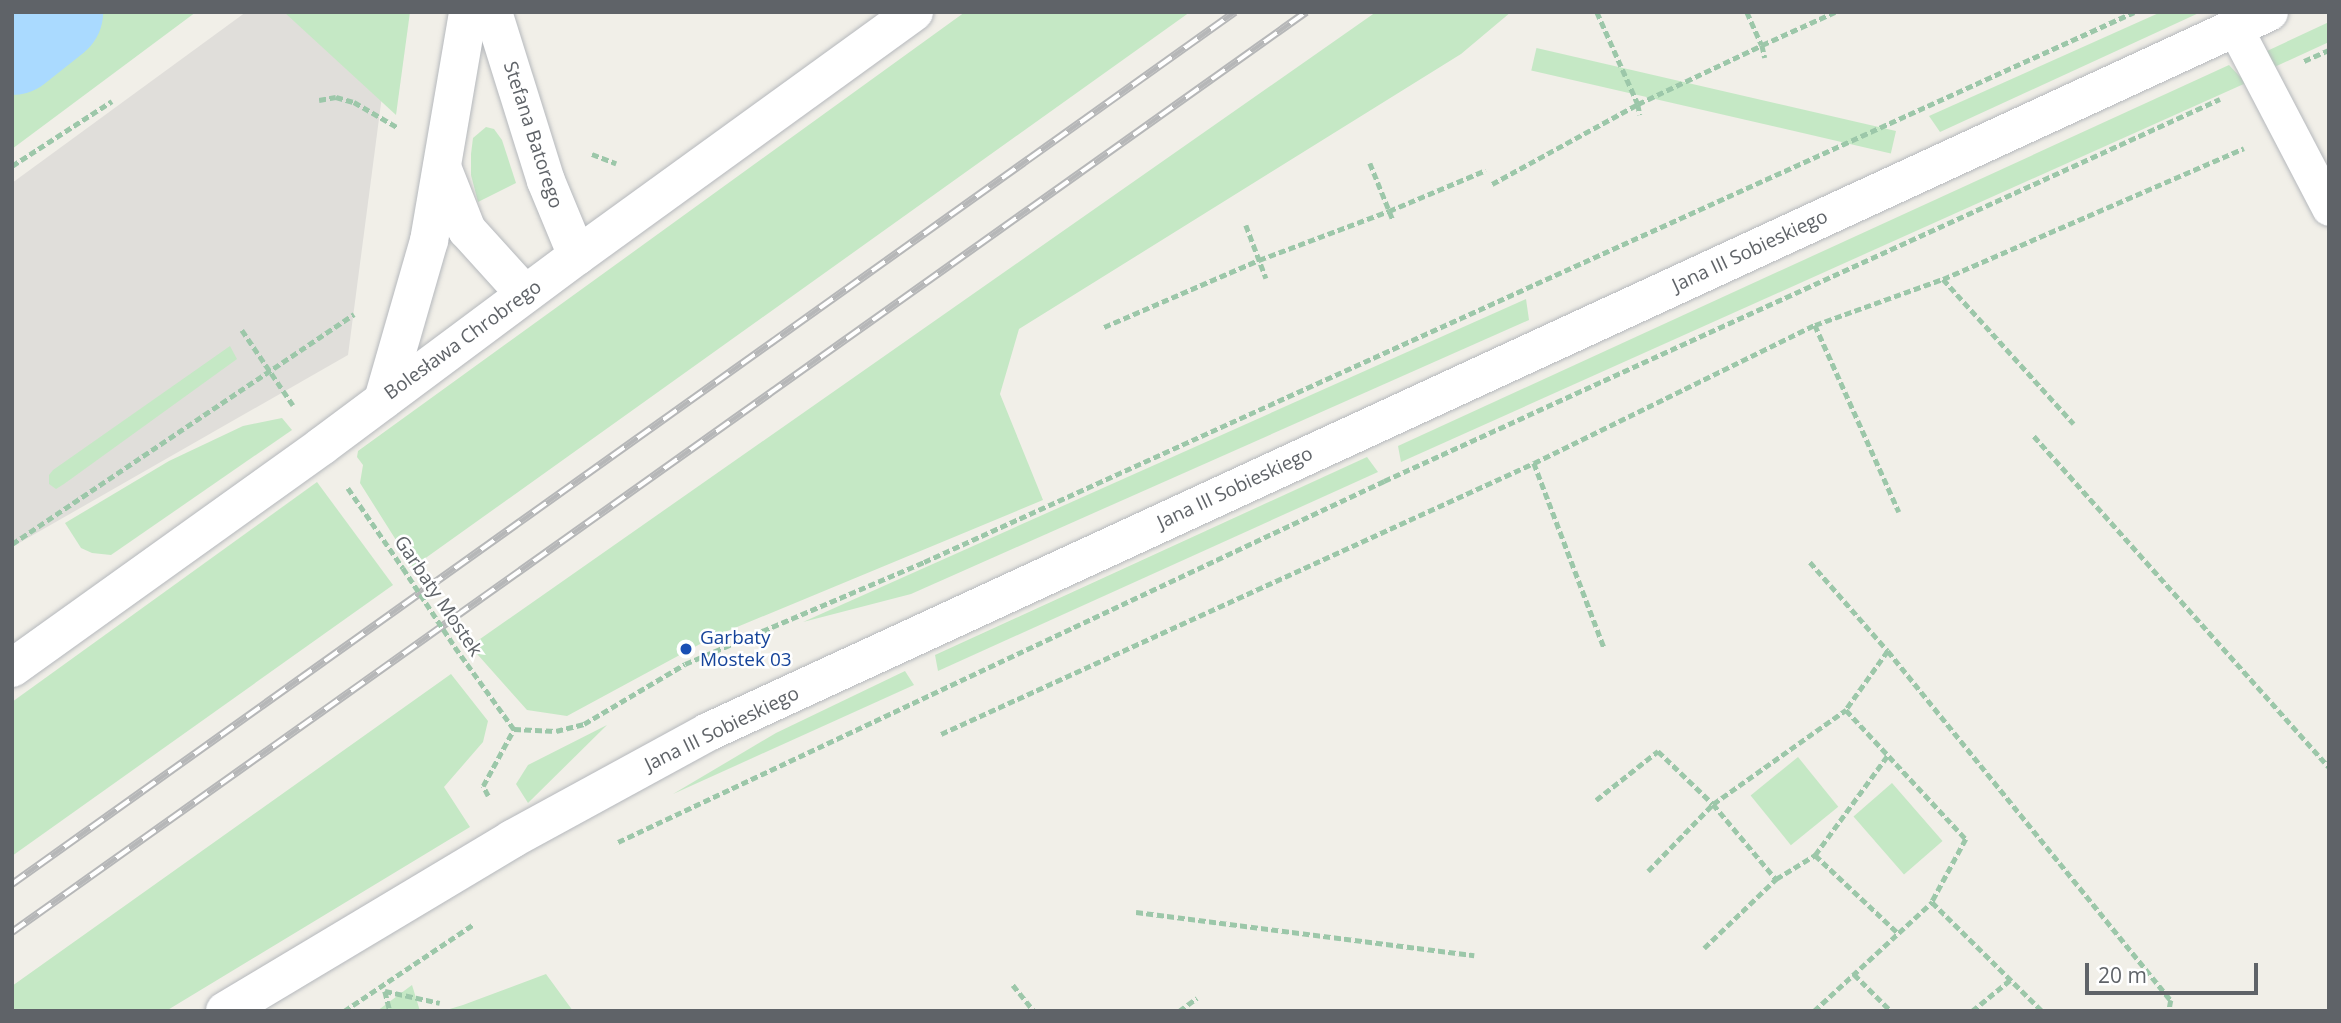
<!DOCTYPE html>
<meta charset="utf-8">
<style>
body{margin:0}
#map{position:relative;width:2341px;height:1023px;overflow:hidden;background:#f1efe8;font-family:"Open Sans",sans-serif}
div>[style]{position:absolute}
.industrial>*{inset:0;background:#e0deda}
.green>*{inset:0;background:#c5e8c5;transform-origin:0 0}
.river>*{height:103px;margin:-51.5px;padding:0 51.5px;transform-origin:51.5px;border-radius:51.5px;background:#aadaff}
.path>*{height:4.5px;margin-top:-2.25px;transform-origin:0;background:repeating-linear-gradient(90deg,#9cc7a9 0 7px,transparent 0 10.5px)}
.roads{filter:drop-shadow(0 0 2px #b5b8bc) drop-shadow(0 0 2px #b5b8bc)}
.service>*{height:35px;margin:-17.5px;padding:0 17.5px;transform-origin:17.5px;border-radius:17.5px;background:#fff}
.minor>*{height:38px;margin:-19px;padding:0 19px;transform-origin:19px;border-radius:19px;background:#fff}
.tertiary>*{height:38px;margin:-19px;padding:0 19px;transform-origin:19px;border-radius:19px;background:#fff}
.rail>*{height:8px;margin-top:-4px;transform-origin:0;background:repeating-linear-gradient(90deg,#fff 0 16px,#b6b7b8 0 32px);box-sizing:border-box;border-block:2px solid #b6b7b8}
.path-bridge>*{height:4.5px;margin-top:-2.25px;transform-origin:0;background:repeating-linear-gradient(90deg,#9cc7a9 0 7px,transparent 0 10.5px)}
.dots>*{width:19px;height:19px;translate:-50% -50%;box-sizing:border-box;border:4px solid #fff;border-radius:50%}
span{translate:-50% -50%;white-space:nowrap;text-align:center;line-height:1.15;-webkit-text-stroke:5px #fff;paint-order:stroke}
.street-label{font-size:19px;color:#5f6368}
.transit-label{font-size:19px;color:#164399}
.left{translate:0 -50%;text-align:left}
.frame{position:absolute;inset:0;border:14px solid #5f6368;pointer-events:none}
.scale{position:absolute;left:2085px;top:963px;width:173px;height:32px;box-sizing:border-box;border:4px solid #5f6368;border-top:0;padding-left:9px;font-size:21px;line-height:24px;white-space:nowrap;color:#5f6368;-webkit-text-stroke:5px #fff;paint-order:stroke}
</style>
<div id="map">
<div class="industrial">
<div style="clip-path:polygon(246px 12px,393px 12px,348px 355px,12px 547px,12px 183px)"></div>
</div>
<div class="green">
<div style="clip-path:polygon(12px 12px,196px 12px,12px 149px)"></div>
<div style="clip-path:polygon(284px 12px,410px 12px,396px 115px)"></div>
<div style="clip-path:polygon(965px 12px,1190px 12px,413px 567px,360px 483px,363px 465px,357px 457px,358px 451px)"></div>
<div style="clip-path:polygon(1376px 12px,1511px 12px,1461px 54px,1019px 329px,1000px 394px,1043px 500px,713px 637px,567px 716px,527px 710px,470px 646px)"></div>
<div style="clip-path:polygon(2161px 12px,2201px 12px,1940px 132px,1929px 116px)"></div>
<div style="clip-path:polygon(2329px 22px,2329px 42px,2270px 69px,2267px 51px)"></div>
<div style="clip-path:polygon(2229px 65px,2246px 83px,1401px 462px,1398px 446px)"></div>
<div style="clip-path:polygon(486px 127px,494px 129px,502px 140px,516px 183px,478px 202px,471px 175px,471px 154px,473px 138px)"></div>
<div style="left:1896px;top:131px;width:23px;height:369px;rotate:103deg"></div>
<div style="clip-path:polygon(1526px 299px,1529px 320px,911px 594px,803px 622px)"></div>
<div style="clip-path:polygon(230px 346px,237px 359px,64px 484px,56px 489px,49px 484px,49px 475px,53px 470px)"></div>
<div style="clip-path:polygon(282px 418px,292px 430px,111px 555px,92px 553px,81px 548px,65px 523px,169px 461px,243px 426px)"></div>
<div style="clip-path:polygon(1367px 457px,1378px 472px,938px 671px,935px 655px)"></div>
<div style="clip-path:polygon(317px 482px,393px 585px,12px 856px,12px 702px)"></div>
<div style="clip-path:polygon(905px 671px,914px 685px,673px 794px,776px 733px)"></div>
<div style="clip-path:polygon(451px 674px,488px 721px,483px 742px,444px 787px,470px 827px,166px 1011px,12px 1011px,12px 986px)"></div>
<div style="clip-path:polygon(607px 725px,528px 803px,516px 784px,528px 765px)"></div>
<div style="left:1798px;top:757px;width:64px;height:61px;rotate:51deg"></div>
<div style="left:1892px;top:783px;width:77px;height:51px;rotate:49deg"></div>
<div style="clip-path:polygon(546px 974px,573px 1011px,443px 1011px,463px 1005px)"></div>
<div style="clip-path:polygon(412px 985px,420px 1011px,377px 1011px)"></div>
</div>
<div class="river">
<div style="left:12px;top:43px;width:50px;rotate:-38.5deg"></div>
</div>
<div class="path">
<div style="left:1597px;top:12px;width:101px;rotate:66deg"></div>
<div style="left:1638px;top:104px;width:137px;rotate:-25.4deg"></div>
<div style="left:1762px;top:45px;width:13px;rotate:77deg"></div>
<div style="left:1747px;top:12px;width:36px;rotate:66deg"></div>
<div style="left:1762px;top:45px;width:80px;rotate:-24.3deg"></div>
<div style="left:2304px;top:61px;width:27px;rotate:-24deg"></div>
<div style="left:319px;top:100px;width:17px;rotate:-10deg"></div>
<div style="left:336px;top:97px;width:19px;rotate:16deg"></div>
<div style="left:354px;top:102px;width:50px;rotate:30.2deg"></div>
<div style="left:592px;top:154px;width:26px;rotate:21deg"></div>
<div style="left:1370px;top:163px;width:61px;rotate:68deg"></div>
<div style="left:12px;top:166px;width:119px;rotate:-33deg"></div>
<div style="left:1492px;top:184px;width:166px;rotate:-28.7deg"></div>
<div style="left:1638px;top:104px;width:11px;rotate:80deg"></div>
<div style="left:1246px;top:225px;width:57px;rotate:69.3deg"></div>
<div style="left:1943px;top:279px;width:328px;rotate:-23.5deg"></div>
<div style="left:1815px;top:325px;width:136px;rotate:-19.8deg"></div>
<div style="left:1943px;top:279px;width:195px;rotate:47.9deg"></div>
<div style="left:1104px;top:327px;width:169px;rotate:-23.4deg"></div>
<div style="left:1259px;top:260px;width:139px;rotate:-20.7deg"></div>
<div style="left:1389px;top:211px;width:105px;rotate:-22.9deg"></div>
<div style="left:242px;top:330px;width:91px;rotate:55.8deg"></div>
<div style="left:2034px;top:436px;width:443px;rotate:48.3deg"></div>
<div style="left:1534px;top:463px;width:313px;rotate:-26.2deg"></div>
<div style="left:1815px;top:325px;width:205px;rotate:65.8deg"></div>
<div style="left:348px;top:488px;width:97px;rotate:55.5deg"></div>
<div style="left:12px;top:544px;width:412px;rotate:-33.9deg"></div>
<div style="left:1810px;top:562px;width:118px;rotate:48.8deg"></div>
<div style="left:1888px;top:651px;width:72px;rotate:125.4deg"></div>
<div style="left:1846px;top:710px;width:176px;rotate:47.1deg"></div>
<div style="left:1966px;top:839px;width:72px;rotate:118.4deg"></div>
<div style="left:1932px;top:902px;width:155px;rotate:44.7deg"></div>
<div style="left:455px;top:647px;width:101px;rotate:54.3deg"></div>
<div style="left:1888px;top:651px;width:449px;rotate:51deg"></div>
<div style="left:2171px;top:1000px;width:11px;rotate:100deg"></div>
<div style="left:514px;top:729px;width:42px;rotate:2.7deg"></div>
<div style="left:556px;top:731px;width:29px;rotate:-14deg"></div>
<div style="left:584px;top:724px;width:117px;rotate:-30.7deg"></div>
<div style="left:685px;top:664px;width:260px;rotate:-23.1deg"></div>
<div style="left:924px;top:562px;width:1329px;rotate:-24.44deg"></div>
<div style="left:941px;top:734px;width:652px;rotate:-24.56deg"></div>
<div style="left:1534px;top:463px;width:197px;rotate:69.2deg"></div>
<div style="left:488px;top:796px;width:11px;rotate:-117deg"></div>
<div style="left:483px;top:786px;width:65px;rotate:-61.5deg"></div>
<div style="left:1596px;top:800px;width:79px;rotate:-38.3deg"></div>
<div style="left:1658px;top:751px;width:76px;rotate:43.9deg"></div>
<div style="left:1713px;top:804px;width:163px;rotate:-35.3deg"></div>
<div style="left:618px;top:842px;width:847px;rotate:-25.23deg"></div>
<div style="left:1384px;top:481px;width:919px;rotate:-24.56deg"></div>
<div style="left:1815px;top:855px;width:124px;rotate:-53.9deg"></div>
<div style="left:1648px;top:871px;width:93px;rotate:-45.9deg"></div>
<div style="left:1713px;top:804px;width:98px;rotate:50deg"></div>
<div style="left:1776px;top:879px;width:46px;rotate:-31.6deg"></div>
<div style="left:1815px;top:855px;width:114px;rotate:43.2deg"></div>
<div style="left:1136px;top:912px;width:341px;rotate:7.3deg"></div>
<div style="left:1704px;top:948px;width:100px;rotate:-43.8deg"></div>
<div style="left:1854px;top:974px;width:52px;rotate:45deg"></div>
<div style="left:1013px;top:985px;width:33px;rotate:51deg"></div>
<div style="left:385px;top:991px;width:56px;rotate:12.3deg"></div>
<div style="left:385px;top:991px;width:21px;rotate:76deg"></div>
<div style="left:344px;top:1011px;width:156px;rotate:-33.8deg"></div>
<div style="left:1179px;top:1011px;width:22px;rotate:-36deg"></div>
<div style="left:1814px;top:1011px;width:161px;rotate:-42.7deg"></div>
<div style="left:1972px;top:1011px;width:49px;rotate:-39.2deg"></div>
</div>
<div class="roads">
<div class="service">
<div style="left:2235px;top:28px;width:203px;rotate:62.4deg"></div>
</div>
<div class="minor">
<div style="left:493px;top:12px;width:177px;rotate:72.6deg"></div>
<div style="left:546px;top:181px;width:81px;rotate:67.5deg"></div>
<div style="left:442px;top:167px;width:68px;rotate:68.4deg"></div>
<div style="left:467px;top:230px;width:86px;rotate:47.8deg"></div>
<div style="left:383px;top:400px;width:166px;rotate:-73.9deg"></div>
<div style="left:429px;top:241px;width:232px;rotate:-80.3deg"></div>
</div>
<div class="tertiary">
<div style="left:12px;top:668px;width:381px;rotate:-35.6deg"></div>
<div style="left:322px;top:446px;width:318px;rotate:-36.7deg"></div>
<div style="left:577px;top:256px;width:416px;rotate:-35.9deg"></div>
<div style="left:225px;top:1011px;width:335px;rotate:-30.9deg"></div>
<div style="left:512px;top:839px;width:223px;rotate:-28.6deg"></div>
<div style="left:708px;top:732px;width:1719px;rotate:-24.76deg"></div>
</div>
</div>
<div class="rail">
<div style="left:12px;top:884px;width:1502px;rotate:-35.49deg"></div>
<div style="left:12px;top:932px;width:1588px;rotate:-35.41deg"></div>
</div>
<div class="path-bridge">
<div style="left:403px;top:568px;width:95px;rotate:56.6deg"></div>
</div>
<div class="dots">
<div style="left:686px;top:649px;background:#1a4fb4"></div>
</div>
<div class="street-label">
<span style="left:533px;top:135px;rotate:72deg">Stefana Batorego</span>
<span style="left:1750px;top:251px;rotate:-25deg">Jana III Sobieskiego</span>
<span style="left:463px;top:340px;rotate:-36deg">Bolesława Chrobrego</span>
<span style="left:1235px;top:488px;rotate:-25deg">Jana III Sobieskiego</span>
<span style="left:438px;top:596px;rotate:56deg">Garbaty Mostek</span>
<span style="left:722px;top:729px;rotate:-26deg">Jana III Sobieskiego</span>
</div>
<div class="transit-label">
<span class="left" style="left:700px;top:649px">Garbaty<br>Mostek 03</span>
</div>
<div class="frame"></div>
<div class="scale">20 m</div>
</div>
